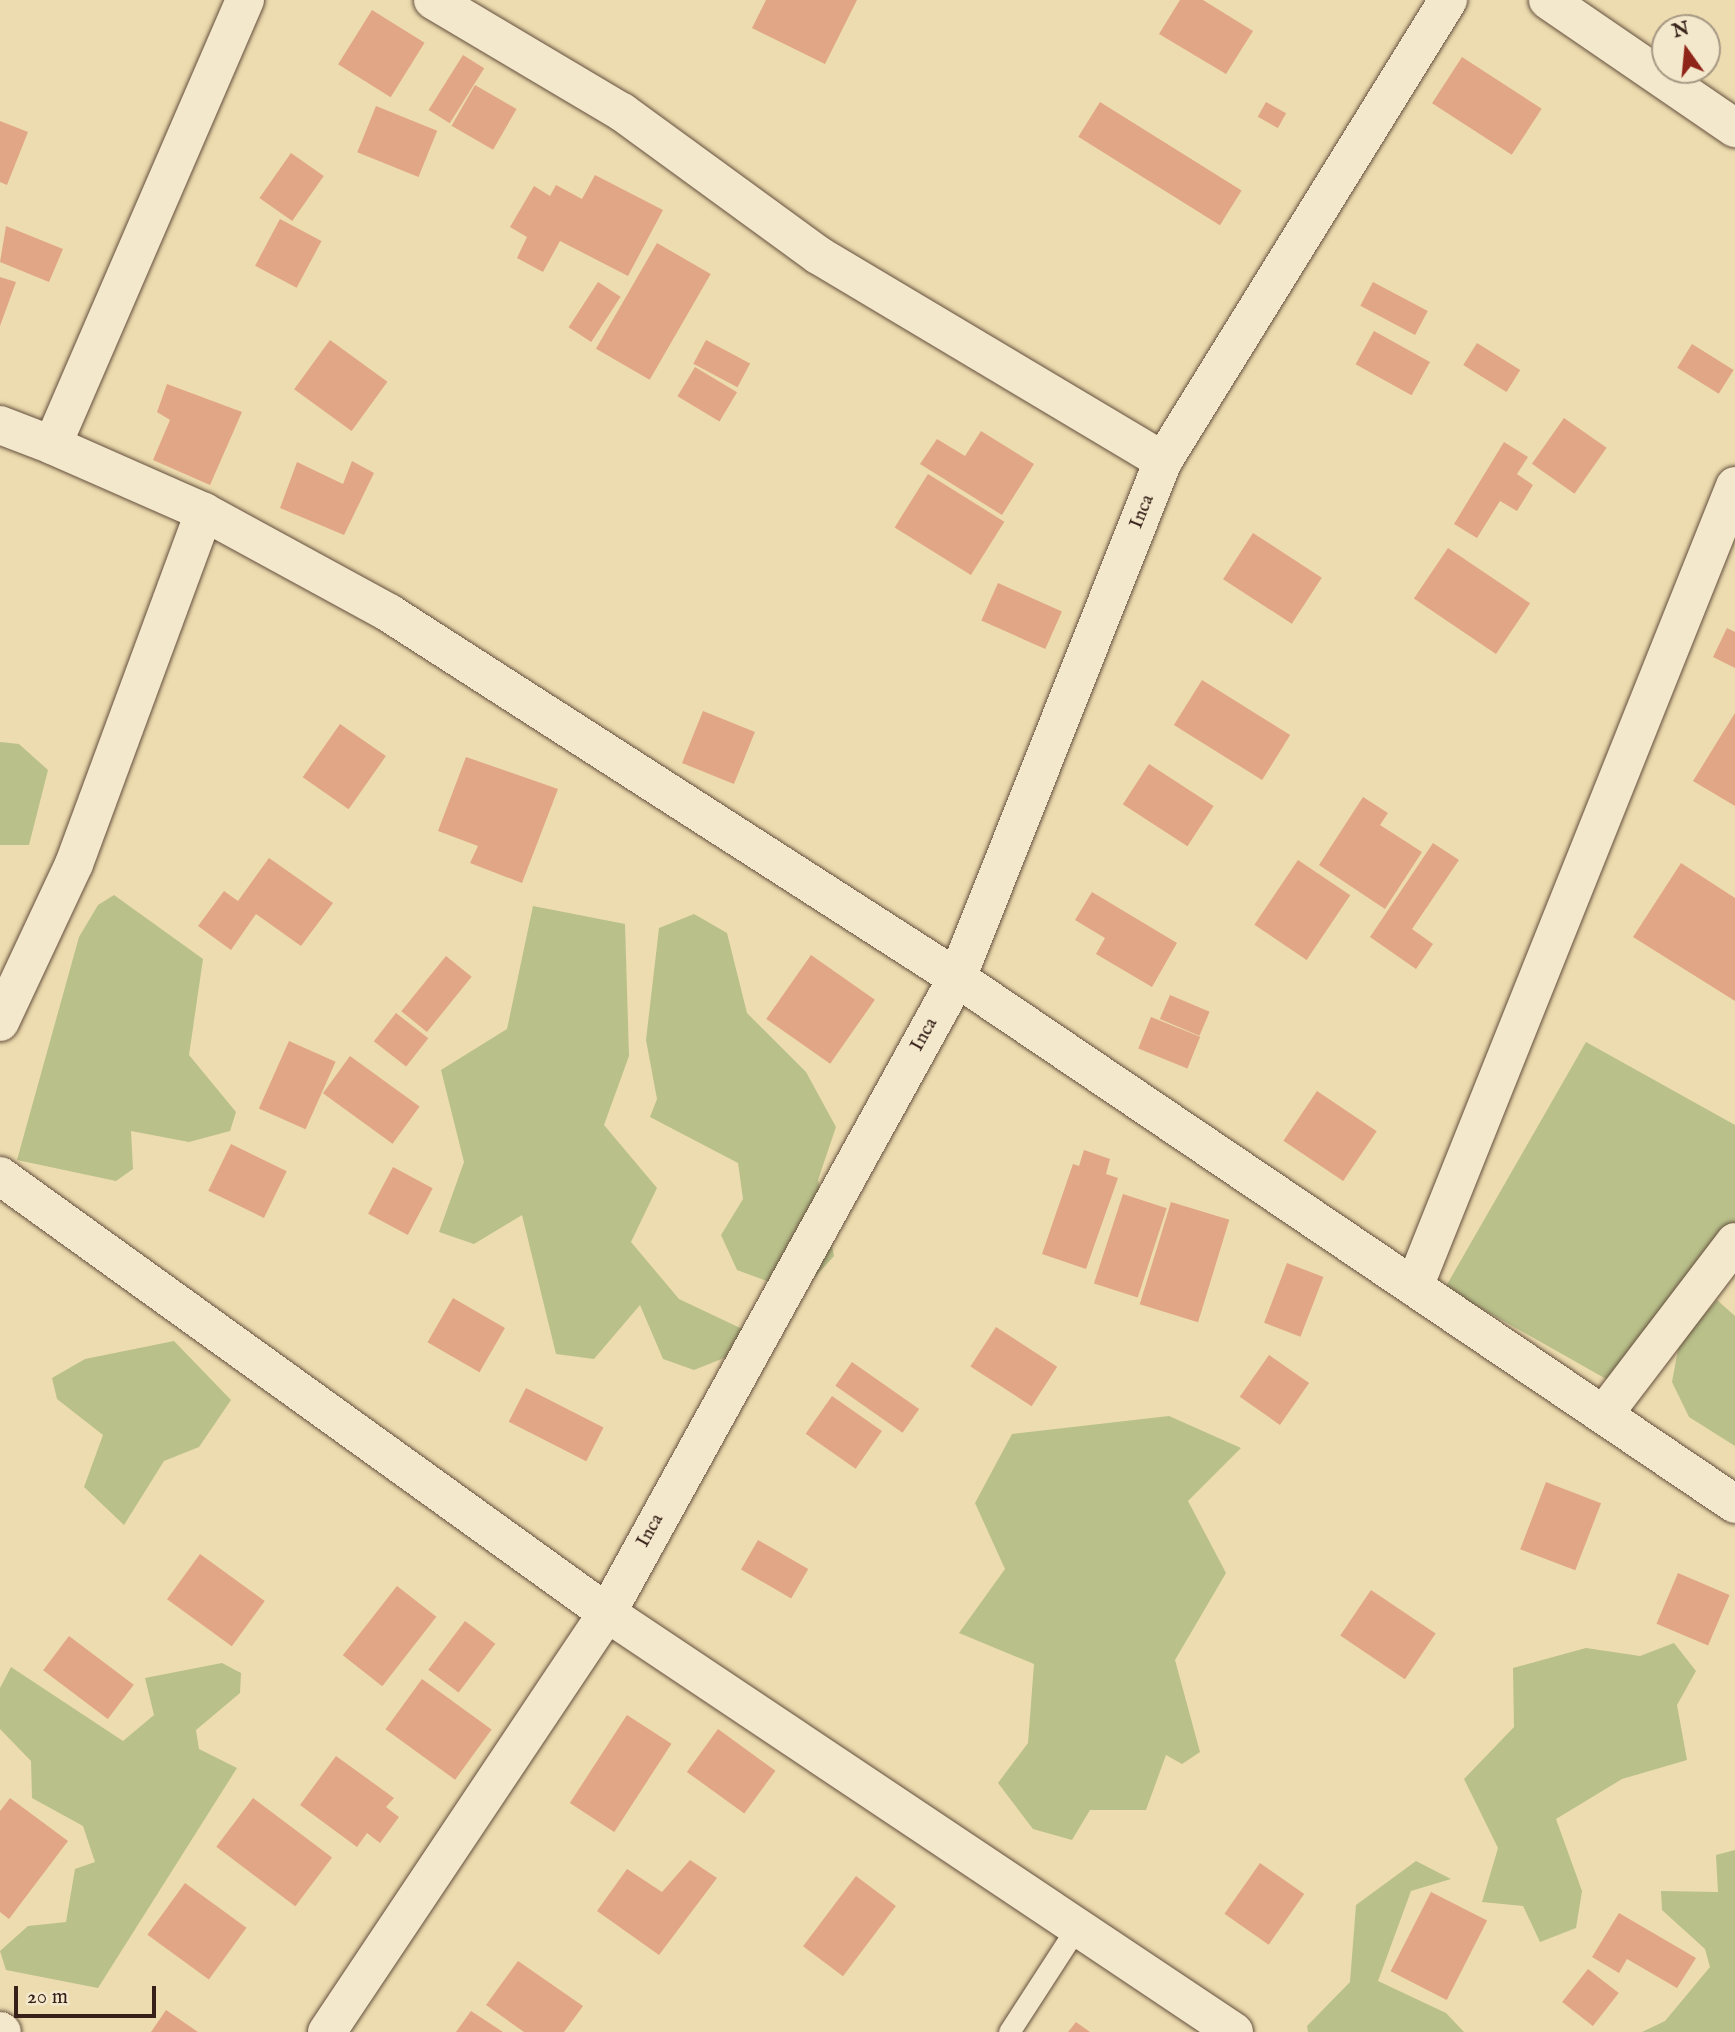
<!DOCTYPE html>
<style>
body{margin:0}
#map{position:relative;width:1735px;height:2032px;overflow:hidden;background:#eddcaf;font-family:"IM FELL English",serif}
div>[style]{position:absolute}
.green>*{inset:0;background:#b9c08a}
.building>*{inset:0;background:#e1a686;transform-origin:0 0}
.roads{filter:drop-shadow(0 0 2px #644f3e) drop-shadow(0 0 2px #644f3e)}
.lane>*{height:21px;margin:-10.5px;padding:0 10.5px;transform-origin:10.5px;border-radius:10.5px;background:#f3e8cb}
.street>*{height:38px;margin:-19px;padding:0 19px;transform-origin:19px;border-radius:19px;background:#f3e8cb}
span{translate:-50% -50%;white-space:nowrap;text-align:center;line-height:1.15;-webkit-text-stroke:7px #f3e8cb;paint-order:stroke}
.street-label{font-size:19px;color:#362019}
.north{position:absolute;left:1651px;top:14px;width:70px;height:70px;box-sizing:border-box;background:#f3e8cb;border:2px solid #a79884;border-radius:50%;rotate:345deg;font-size:19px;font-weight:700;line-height:28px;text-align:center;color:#362019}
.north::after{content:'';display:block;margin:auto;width:24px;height:32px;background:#8f2418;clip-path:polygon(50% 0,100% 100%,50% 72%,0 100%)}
.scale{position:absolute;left:14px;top:1986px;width:142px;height:32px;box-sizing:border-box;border:4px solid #362019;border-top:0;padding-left:9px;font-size:21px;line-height:24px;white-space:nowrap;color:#362019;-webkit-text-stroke:5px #f3e8cb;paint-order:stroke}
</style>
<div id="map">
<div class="green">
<div style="clip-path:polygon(0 742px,19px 744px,48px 770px,29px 845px,0 845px)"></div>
<div style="clip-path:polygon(114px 895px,203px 959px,189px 1055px,236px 1112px,230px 1131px,189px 1142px,131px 1131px,133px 1169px,116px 1181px,17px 1160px,79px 937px,98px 905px)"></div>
<div style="clip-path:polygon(533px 906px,625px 924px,629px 1056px,604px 1125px,657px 1188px,631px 1242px,679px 1299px,755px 1335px,744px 1350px,694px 1370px,663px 1359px,640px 1305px,594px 1359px,556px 1354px,522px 1215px,474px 1244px,439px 1232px,464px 1162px,441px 1070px,507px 1029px)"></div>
<div style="clip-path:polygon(694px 914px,727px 933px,747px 1013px,806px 1072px,836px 1127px,818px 1180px,834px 1256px,808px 1285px,772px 1283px,737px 1270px,721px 1235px,743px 1199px,738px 1163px,650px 1117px,657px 1099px,646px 1040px,659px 928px)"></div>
<div style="clip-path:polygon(1586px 1042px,1735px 1125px,1735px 1227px,1638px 1397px,1445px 1288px)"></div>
<div style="clip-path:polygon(1717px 1300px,1735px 1316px,1735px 1446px,1689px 1417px,1672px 1382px,1679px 1344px)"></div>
<div style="clip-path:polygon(174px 1341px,231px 1400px,199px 1447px,164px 1461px,124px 1525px,84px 1487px,103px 1435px,57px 1399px,52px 1378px,85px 1359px)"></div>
<div style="clip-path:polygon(1169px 1416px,1241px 1448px,1188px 1501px,1226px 1573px,1175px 1660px,1200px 1752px,1182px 1764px,1166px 1755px,1146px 1810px,1090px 1810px,1072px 1840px,1033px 1829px,998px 1783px,1028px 1743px,1034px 1664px,959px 1633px,1005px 1569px,975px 1503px,1012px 1434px)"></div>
<div style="clip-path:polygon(1674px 1643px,1696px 1671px,1677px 1705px,1687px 1760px,1622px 1779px,1556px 1819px,1582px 1891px,1576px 1928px,1540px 1942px,1523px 1906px,1482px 1902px,1498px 1848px,1464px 1779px,1514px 1727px,1513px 1668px,1586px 1648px,1640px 1656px)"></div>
<div style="clip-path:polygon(222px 1663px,241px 1673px,240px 1693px,196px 1730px,199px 1749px,237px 1768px,98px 1988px,6px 1970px,0 1951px,28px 1926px,66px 1922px,75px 1869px,95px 1862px,83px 1826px,32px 1798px,31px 1761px,0 1729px,0 1688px,11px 1667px,123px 1741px,154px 1715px,145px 1678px)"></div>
<div style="clip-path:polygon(1735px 1850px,1735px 2032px,1642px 2032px,1665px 2021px,1710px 1967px,1705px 1949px,1662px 1910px,1661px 1891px,1718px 1892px,1716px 1855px)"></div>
<div style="clip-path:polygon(1416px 1861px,1451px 1879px,1411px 1891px,1378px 1981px,1446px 2013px,1464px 2032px,1308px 2032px,1307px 2026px,1350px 1982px,1356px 1905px)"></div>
</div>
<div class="building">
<div style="clip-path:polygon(766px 0,857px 0,825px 64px,752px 28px)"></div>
<div style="clip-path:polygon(1180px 0,1203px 0,1253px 31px,1226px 74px,1159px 34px)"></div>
<div style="left:372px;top:10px;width:62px;height:64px;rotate:32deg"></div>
<div style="left:463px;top:55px;width:25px;height:65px;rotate:32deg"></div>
<div style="left:1462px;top:57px;width:95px;height:55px;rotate:33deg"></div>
<div style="left:475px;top:85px;width:48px;height:47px;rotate:30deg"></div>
<div style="left:1100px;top:102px;width:167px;height:41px;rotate:32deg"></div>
<div style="left:1266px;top:102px;width:23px;height:17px;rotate:29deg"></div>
<div style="left:376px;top:106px;width:66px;height:50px;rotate:22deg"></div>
<div style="clip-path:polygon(0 121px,28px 132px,7px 185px,0 182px)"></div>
<div style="left:291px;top:153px;width:40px;height:55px;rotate:35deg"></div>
<div style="clip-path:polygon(595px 175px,663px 210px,628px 276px,560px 241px,543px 272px,517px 258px,527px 237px,510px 227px,534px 186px,550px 196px,556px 185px,582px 199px)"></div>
<div style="left:280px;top:219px;width:47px;height:53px;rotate:28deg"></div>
<div style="clip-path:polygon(6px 226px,63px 249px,49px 282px,0 262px)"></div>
<div style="left:657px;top:243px;width:62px;height:122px;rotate:30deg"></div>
<div style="clip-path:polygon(0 277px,16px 282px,0 326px)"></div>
<div style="left:598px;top:282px;width:27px;height:54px;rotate:33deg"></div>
<div style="left:1373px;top:282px;width:62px;height:27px;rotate:28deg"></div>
<div style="left:1374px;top:331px;width:64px;height:38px;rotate:29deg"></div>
<div style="left:330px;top:340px;width:71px;height:61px;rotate:36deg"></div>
<div style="left:706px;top:340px;width:50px;height:27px;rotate:28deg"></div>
<div style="left:1477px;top:343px;width:51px;height:26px;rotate:32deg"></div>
<div style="left:1692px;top:344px;width:49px;height:28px;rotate:32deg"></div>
<div style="left:695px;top:367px;width:49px;height:34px;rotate:31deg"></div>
<div style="clip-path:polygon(167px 384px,242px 412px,210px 485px,153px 460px,170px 420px,157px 412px)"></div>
<div style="left:1564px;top:418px;width:52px;height:56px;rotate:35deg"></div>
<div style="clip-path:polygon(981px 431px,1034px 464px,1002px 515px,920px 464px,937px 439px,965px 456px)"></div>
<div style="clip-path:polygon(1504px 442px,1528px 457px,1517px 474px,1533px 485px,1517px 511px,1500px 501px,1477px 538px,1454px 524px)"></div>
<div style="clip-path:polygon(352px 461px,374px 473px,344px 535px,280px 508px,297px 462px,343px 484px)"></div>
<div style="left:928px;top:474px;width:90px;height:63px;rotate:32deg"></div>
<div style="left:1253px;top:533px;width:82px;height:55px;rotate:33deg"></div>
<div style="left:1448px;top:548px;width:99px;height:61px;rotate:34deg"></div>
<div style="left:998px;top:583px;width:70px;height:41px;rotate:24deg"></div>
<div style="clip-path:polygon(1727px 628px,1735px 632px,1735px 668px,1713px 657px)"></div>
<div style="left:1202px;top:680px;width:104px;height:53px;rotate:32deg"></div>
<div style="left:703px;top:711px;width:56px;height:56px;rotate:22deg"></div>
<div style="clip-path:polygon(1735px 713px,1735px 806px,1693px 781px)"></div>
<div style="left:340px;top:724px;width:56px;height:65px;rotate:35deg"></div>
<div style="clip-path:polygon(466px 757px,558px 789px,522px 883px,470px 863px,478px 846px,438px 831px)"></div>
<div style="left:1149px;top:764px;width:77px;height:48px;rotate:33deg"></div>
<div style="clip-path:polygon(1363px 797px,1388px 813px,1380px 825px,1422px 852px,1385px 909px,1319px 865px)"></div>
<div style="clip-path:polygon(1433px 843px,1459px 860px,1412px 929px,1433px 944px,1416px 969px,1370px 937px)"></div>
<div style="clip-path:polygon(269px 858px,333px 903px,301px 946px,256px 914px,231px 950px,198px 926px,224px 891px,238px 901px)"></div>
<div style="left:1298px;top:860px;width:63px;height:78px;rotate:34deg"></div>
<div style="clip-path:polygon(1681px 863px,1735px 898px,1735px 1001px,1633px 937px)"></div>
<div style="clip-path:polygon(1092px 892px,1177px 943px,1152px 987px,1096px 954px,1105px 938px,1075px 920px)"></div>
<div style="left:811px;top:955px;width:78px;height:78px;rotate:35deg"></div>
<div style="left:446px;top:956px;width:33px;height:71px;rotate:39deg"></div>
<div style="left:1170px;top:995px;width:43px;height:26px;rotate:23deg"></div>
<div style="left:396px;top:1013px;width:41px;height:36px;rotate:38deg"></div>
<div style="left:1151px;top:1017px;width:53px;height:34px;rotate:22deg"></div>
<div style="left:289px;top:1041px;width:51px;height:74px;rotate:24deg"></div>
<div style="left:350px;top:1056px;width:86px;height:46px;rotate:36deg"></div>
<div style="left:1317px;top:1091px;width:72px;height:60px;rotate:34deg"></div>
<div style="left:231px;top:1144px;width:62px;height:52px;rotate:26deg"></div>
<div style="clip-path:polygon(1084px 1150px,1110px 1159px,1106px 1174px,1118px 1178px,1086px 1269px,1042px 1254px,1073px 1164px,1079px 1166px)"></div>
<div style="left:393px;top:1167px;width:45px;height:53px;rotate:28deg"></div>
<div style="left:1123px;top:1194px;width:46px;height:94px;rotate:18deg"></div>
<div style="left:1171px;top:1202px;width:61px;height:107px;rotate:17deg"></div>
<div style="left:1287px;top:1263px;width:39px;height:64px;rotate:21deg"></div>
<div style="left:453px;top:1298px;width:60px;height:51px;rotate:30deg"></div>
<div style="left:996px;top:1327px;width:73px;height:47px;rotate:33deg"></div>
<div style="left:1269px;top:1355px;width:49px;height:51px;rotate:35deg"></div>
<div style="left:852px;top:1362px;width:82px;height:29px;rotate:35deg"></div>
<div style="left:526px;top:1388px;width:87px;height:38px;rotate:27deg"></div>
<div style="left:832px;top:1396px;width:61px;height:46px;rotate:35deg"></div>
<div style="left:1546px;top:1482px;width:59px;height:72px;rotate:21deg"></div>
<div style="left:758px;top:1540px;width:58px;height:34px;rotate:30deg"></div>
<div style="left:200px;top:1554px;width:80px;height:56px;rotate:36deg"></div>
<div style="left:1678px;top:1573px;width:56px;height:55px;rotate:23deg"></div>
<div style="left:397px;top:1586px;width:50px;height:88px;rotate:38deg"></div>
<div style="left:1371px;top:1590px;width:78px;height:55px;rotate:34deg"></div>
<div style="left:465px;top:1621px;width:38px;height:61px;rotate:37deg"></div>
<div style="left:69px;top:1636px;width:81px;height:43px;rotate:37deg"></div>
<div style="left:422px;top:1679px;width:86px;height:62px;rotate:36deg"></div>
<div style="left:627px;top:1715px;width:53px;height:105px;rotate:33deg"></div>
<div style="left:718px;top:1729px;width:71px;height:53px;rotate:36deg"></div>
<div style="clip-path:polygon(336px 1756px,394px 1798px,386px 1807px,399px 1817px,380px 1843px,367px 1833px,357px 1847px,300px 1805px)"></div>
<div style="clip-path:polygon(10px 1798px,68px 1841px,9px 1919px,0 1912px,0 1811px)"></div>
<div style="left:253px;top:1798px;width:99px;height:61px;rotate:37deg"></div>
<div style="clip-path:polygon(690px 1860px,717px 1878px,659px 1955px,597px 1911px,627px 1869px,662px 1892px)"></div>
<div style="left:1260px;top:1863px;width:54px;height:62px;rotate:35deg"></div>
<div style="left:856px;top:1876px;width:50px;height:88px;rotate:37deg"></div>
<div style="left:185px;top:1883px;width:76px;height:64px;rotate:36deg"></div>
<div style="left:1431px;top:1892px;width:63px;height:89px;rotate:27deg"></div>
<div style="clip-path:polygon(1619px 1913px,1696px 1958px,1677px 1988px,1627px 1959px,1619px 1973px,1592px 1957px)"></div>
<div style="clip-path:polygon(518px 1961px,583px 2006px,564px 2032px,524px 2032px,486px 2005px)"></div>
<div style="left:1588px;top:1969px;width:39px;height:42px;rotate:38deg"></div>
<div style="clip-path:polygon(166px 2010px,198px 2032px,151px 2032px)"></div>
<div style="clip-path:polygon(471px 2011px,503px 2032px,456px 2032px)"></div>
<div style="clip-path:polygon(1076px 2022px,1090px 2032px,1068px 2032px)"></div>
</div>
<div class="roads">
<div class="lane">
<div style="left:1009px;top:2032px;width:125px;rotate:-57.1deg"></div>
</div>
<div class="street">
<div style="left:245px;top:0;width:485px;rotate:113.4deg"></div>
<div style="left:52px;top:445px;width:166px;rotate:23.8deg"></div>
<div style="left:204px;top:512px;width:211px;rotate:28.6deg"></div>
<div style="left:389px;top:613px;width:675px;rotate:32.73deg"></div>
<div style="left:957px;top:978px;width:939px;rotate:34.06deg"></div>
<div style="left:433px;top:0;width:220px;rotate:30.7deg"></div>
<div style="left:622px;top:112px;width:243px;rotate:36.1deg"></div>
<div style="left:818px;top:255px;width:402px;rotate:30.8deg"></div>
<div style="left:1548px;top:0;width:227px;rotate:34.4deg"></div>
<div style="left:0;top:425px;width:56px;rotate:21deg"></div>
<div style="left:0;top:1022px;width:174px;rotate:-64.9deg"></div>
<div style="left:74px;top:864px;width:375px;rotate:-69.7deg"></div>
<div style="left:0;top:1176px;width:748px;rotate:35.75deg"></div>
<div style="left:607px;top:1613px;width:754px;rotate:33.75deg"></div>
<div style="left:1414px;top:1287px;width:863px;rotate:-68.16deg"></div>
<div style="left:1604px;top:1414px;width:216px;rotate:-52.7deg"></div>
<div style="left:0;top:2031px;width:2px;rotate:27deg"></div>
<div style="left:327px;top:2032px;width:504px;rotate:-56.25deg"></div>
<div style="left:607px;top:1613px;width:725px;rotate:-61.14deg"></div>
<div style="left:957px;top:978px;width:557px;rotate:-68.28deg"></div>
<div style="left:1163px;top:461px;width:542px;rotate:-58.27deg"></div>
</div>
</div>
<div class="street-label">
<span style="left:1143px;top:512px;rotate:-68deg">Inca</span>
<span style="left:925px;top:1035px;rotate:-61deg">Inca</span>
<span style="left:651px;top:1531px;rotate:-61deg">Inca</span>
</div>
<div class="north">N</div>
<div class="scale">20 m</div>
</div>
